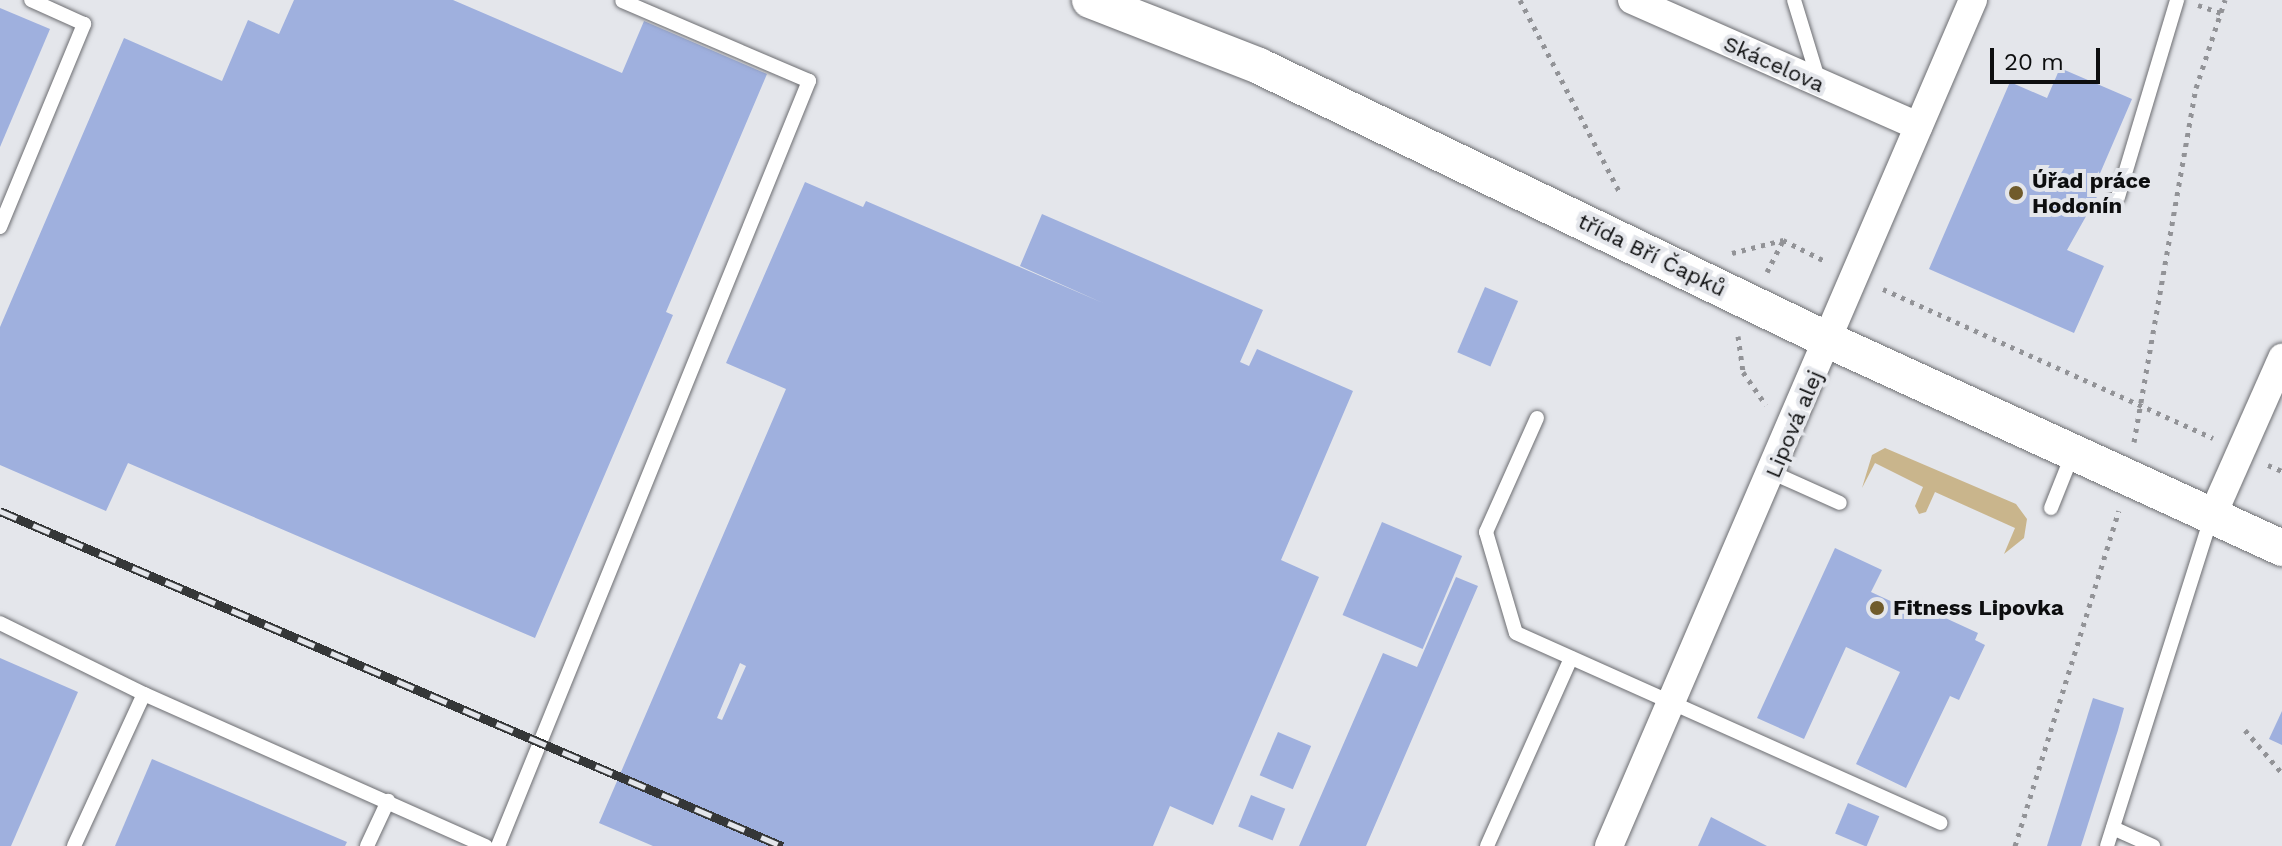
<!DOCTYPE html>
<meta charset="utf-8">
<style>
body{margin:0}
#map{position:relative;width:2282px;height:846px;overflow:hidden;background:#e4e6eb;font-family:"Work Sans",sans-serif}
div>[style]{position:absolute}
.green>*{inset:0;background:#c9b58c}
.building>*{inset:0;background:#9fb0de;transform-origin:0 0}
.path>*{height:5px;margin-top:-2.5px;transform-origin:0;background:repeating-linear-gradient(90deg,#929397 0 4px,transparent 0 10px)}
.roads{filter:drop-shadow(0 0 2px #6d6e72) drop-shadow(0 0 2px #6d6e72)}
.service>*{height:14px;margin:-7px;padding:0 7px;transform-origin:7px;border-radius:7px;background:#fff}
.minor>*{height:28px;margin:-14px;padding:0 14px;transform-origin:14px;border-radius:14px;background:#fff}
.tertiary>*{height:36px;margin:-18px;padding:0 18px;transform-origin:18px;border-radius:18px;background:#fff}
.rail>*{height:9px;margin-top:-4.5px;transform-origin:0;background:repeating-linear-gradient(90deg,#e4e6eb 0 18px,#353738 0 36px);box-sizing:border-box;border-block:2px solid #353738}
.dots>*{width:22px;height:22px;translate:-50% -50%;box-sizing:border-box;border:4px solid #e4e6eb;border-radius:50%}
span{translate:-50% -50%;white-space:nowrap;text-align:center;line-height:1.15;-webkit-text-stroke:8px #e4e6eb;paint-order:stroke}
.street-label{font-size:22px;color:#0d0e0f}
.poi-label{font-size:22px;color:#0d0e0f;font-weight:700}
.left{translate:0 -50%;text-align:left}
.scale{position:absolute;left:1990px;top:48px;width:110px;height:36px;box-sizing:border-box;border:4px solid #0d0e0f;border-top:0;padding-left:10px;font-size:24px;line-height:28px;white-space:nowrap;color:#0d0e0f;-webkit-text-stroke:6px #e4e6eb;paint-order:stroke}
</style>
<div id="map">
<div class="green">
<div style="clip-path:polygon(1885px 448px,2016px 504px,2027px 519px,2024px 538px,2004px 554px,2015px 528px,1935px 492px,1926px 512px,1919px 514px,1915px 506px,1923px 487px,1875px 463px,1862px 488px,1872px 455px)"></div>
</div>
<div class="building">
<div style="clip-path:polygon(294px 0,453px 0,622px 73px,644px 21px,767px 74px,666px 312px,673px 315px,535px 638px,128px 463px,106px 511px,0 465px,0 327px,124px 38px,222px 81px,248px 20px,279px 34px)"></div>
<div style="clip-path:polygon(0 8px,50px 29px,0 147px)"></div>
<div style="clip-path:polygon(2060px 68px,2132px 99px,2092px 192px,2098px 195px,2067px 250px,2104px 266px,2074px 333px,1929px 269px,2010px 82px,2047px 98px)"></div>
<div style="clip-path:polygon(evenodd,805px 182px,863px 207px,866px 201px,1103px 303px,1020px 266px,1042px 214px,1263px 310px,1240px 362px,1249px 366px,1257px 349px,1353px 391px,1281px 560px,1319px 577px,1213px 825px,1170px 806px,1153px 846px,653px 846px,599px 823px,786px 389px,726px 363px,805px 182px,740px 663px,746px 666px,722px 720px,717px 718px,740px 663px)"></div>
<div style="left:1485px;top:287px;width:36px;height:71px;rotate:23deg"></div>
<div style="left:1382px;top:522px;width:87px;height:101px;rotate:23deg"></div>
<div style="clip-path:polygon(1835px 548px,1882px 570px,1871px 592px,1925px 617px,1928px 610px,1978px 633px,1975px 640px,1985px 645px,1959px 700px,1950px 696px,1906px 788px,1856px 764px,1900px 672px,1846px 647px,1804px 739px,1757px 718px)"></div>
<div style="clip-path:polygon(1456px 577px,1478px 586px,1366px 846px,1299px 846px,1383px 653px,1417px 667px)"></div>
<div style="clip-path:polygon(0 658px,78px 692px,11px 846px,0 846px)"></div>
<div style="clip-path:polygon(2093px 698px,2124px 708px,2118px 730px,2081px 846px,2047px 846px)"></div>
<div style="clip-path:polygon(2282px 711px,2282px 745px,2269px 739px)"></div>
<div style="left:1278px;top:732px;width:36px;height:47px;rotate:23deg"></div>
<div style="clip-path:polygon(152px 759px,347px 842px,345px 846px,115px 846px)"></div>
<div style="left:1251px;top:795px;width:37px;height:34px;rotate:22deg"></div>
<div style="left:1848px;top:803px;width:34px;height:33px;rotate:23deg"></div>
<div style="clip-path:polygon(1711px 817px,1767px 846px,1698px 846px)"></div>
</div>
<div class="path">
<div style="left:1520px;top:0;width:215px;rotate:62.6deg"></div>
<div style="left:2198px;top:5px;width:24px;rotate:19deg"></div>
<div style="left:1732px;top:253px;width:53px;rotate:-14.3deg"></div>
<div style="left:1783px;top:240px;width:49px;rotate:26.6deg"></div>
<div style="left:1767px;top:272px;width:36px;rotate:-63deg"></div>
<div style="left:1883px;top:289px;width:362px;rotate:24.3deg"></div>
<div style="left:1738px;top:336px;width:36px;rotate:82deg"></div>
<div style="left:1743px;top:372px;width:40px;rotate:55.1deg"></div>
<div style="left:2134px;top:442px;width:359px;rotate:-80.1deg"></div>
<div style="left:2196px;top:88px;width:93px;rotate:-71.8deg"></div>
<div style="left:2268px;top:465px;width:15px;rotate:23deg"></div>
<div style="left:2245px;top:730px;width:57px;rotate:49.3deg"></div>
<div style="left:2015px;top:846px;width:351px;rotate:-72.8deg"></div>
</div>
<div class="roads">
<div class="service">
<div style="left:1794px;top:0;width:86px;rotate:73deg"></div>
<div style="left:2118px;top:197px;width:206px;rotate:-73.3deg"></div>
<div style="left:0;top:227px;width:220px;rotate:-67.5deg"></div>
<div style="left:84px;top:24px;width:58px;rotate:-155.6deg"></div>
<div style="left:1537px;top:418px;width:125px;rotate:114.1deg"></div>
<div style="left:1486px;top:532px;width:105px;rotate:73.5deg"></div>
<div style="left:1516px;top:633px;width:465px;rotate:24.1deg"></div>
<div style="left:1773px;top:473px;width:73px;rotate:24.1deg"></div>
<div style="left:2051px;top:508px;width:59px;rotate:-68.2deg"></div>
<div style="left:0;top:623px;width:161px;rotate:26.2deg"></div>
<div style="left:144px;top:694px;width:374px;rotate:24deg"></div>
<div style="left:2113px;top:828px;width:44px;rotate:24.2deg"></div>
<div style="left:74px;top:846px;width:167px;rotate:-65.3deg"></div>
<div style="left:367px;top:846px;width:50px;rotate:-65deg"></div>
<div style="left:498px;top:846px;width:826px;rotate:-67.88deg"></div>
<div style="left:809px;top:81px;width:203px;rotate:-156.8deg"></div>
<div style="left:1487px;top:846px;width:206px;rotate:-65.9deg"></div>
<div style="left:2107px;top:846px;width:344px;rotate:-72.4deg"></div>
</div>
<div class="minor">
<div style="left:1632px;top:0;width:313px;rotate:23.8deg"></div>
<div style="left:2213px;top:514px;width:171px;rotate:-66.1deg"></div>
<div style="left:1609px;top:846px;width:921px;rotate:-66.72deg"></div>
</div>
<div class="tertiary">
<div style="left:1090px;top:0;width:181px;rotate:21.3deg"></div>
<div style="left:1259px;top:66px;width:634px;rotate:25.72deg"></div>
<div style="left:1830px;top:341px;width:497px;rotate:24.6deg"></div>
</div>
</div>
<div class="rail">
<div style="left:0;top:511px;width:851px;rotate:23.19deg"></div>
</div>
<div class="dots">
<div style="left:2016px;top:193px;background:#705b2b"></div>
<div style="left:1877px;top:608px;background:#705b2b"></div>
</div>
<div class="street-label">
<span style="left:1774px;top:64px;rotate:24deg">Skácelova</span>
<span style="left:1652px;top:255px;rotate:26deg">třída Bří Čapků</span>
<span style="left:1794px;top:424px;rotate:-67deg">Lipová alej</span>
</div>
<div class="poi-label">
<span class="left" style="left:2032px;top:193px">Úřad práce<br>Hodonín</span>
<span class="left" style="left:1893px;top:608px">Fitness Lipovka</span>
</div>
<div class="scale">20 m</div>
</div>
